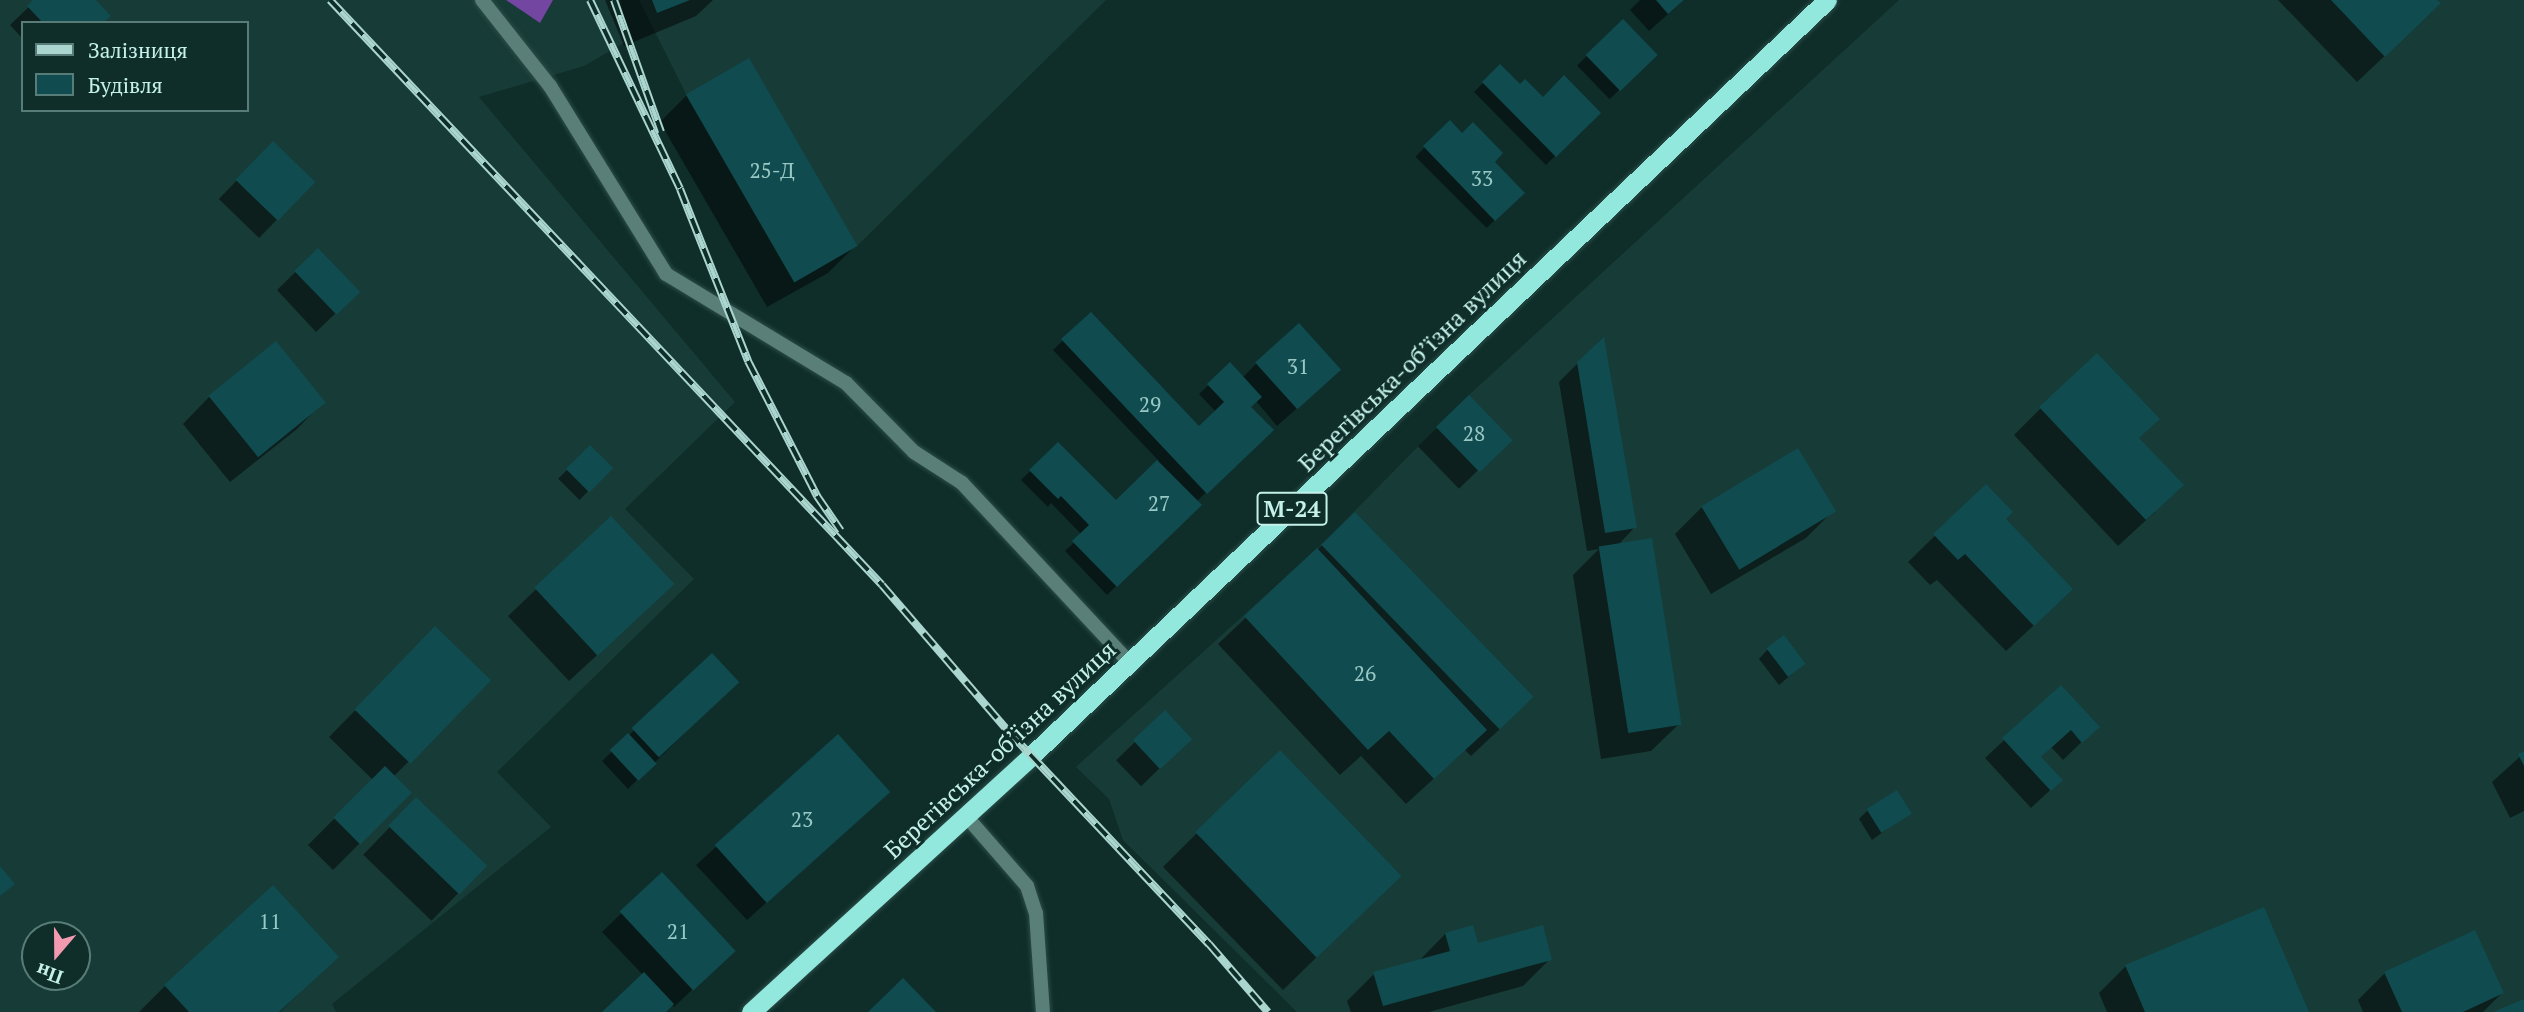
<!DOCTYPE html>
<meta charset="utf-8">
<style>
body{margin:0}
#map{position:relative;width:2524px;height:1012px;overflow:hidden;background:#0f2e2a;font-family:"PT Serif",serif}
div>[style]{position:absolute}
.built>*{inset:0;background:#173b36}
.forest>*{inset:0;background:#7346a1}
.shadow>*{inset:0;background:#0007;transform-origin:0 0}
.building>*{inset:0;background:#104b50;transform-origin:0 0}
.roads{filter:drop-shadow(0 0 2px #2c4d49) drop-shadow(0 0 2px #2c4d49)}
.service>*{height:14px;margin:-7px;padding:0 7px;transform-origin:7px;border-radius:7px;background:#5a7f79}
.trunk>*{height:19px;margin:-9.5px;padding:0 9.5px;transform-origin:9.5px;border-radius:9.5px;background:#92e8dc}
.rail>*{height:8px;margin-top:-4px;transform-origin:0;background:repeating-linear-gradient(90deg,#0f2e2a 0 16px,#abd6cf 0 32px);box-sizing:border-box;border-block:2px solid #abd6cf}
span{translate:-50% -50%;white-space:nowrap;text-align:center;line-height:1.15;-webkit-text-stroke:6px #0f2e2a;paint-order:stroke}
.number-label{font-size:21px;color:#98c8c4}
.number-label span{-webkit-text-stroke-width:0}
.shield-label span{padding:2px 5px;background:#0f2e2a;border:2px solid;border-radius:5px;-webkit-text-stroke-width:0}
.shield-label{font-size:23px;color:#c5f1ea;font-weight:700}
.street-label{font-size:24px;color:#c5f1ea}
.legend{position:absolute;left:21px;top:21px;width:228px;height:91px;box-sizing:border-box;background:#0f2e2a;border:2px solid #587c77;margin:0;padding:9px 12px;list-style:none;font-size:21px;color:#c5f1ea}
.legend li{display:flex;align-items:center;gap:14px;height:35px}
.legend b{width:35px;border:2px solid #587c77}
.north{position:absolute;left:21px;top:921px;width:70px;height:70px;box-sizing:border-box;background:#0f2e2a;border:2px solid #587c77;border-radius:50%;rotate:200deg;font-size:19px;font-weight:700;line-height:28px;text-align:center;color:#c5f1ea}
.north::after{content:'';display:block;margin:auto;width:24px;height:32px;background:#f29aaf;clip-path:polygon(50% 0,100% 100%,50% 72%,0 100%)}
</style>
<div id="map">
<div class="built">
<div style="clip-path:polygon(evenodd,0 0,621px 0,627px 41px,584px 66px,479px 97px,735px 402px,625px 509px,694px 579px,497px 772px,551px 827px,332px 1004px,336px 1012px,0 1012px,0 0,23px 23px,247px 23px,247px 110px,23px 110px,23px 23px,0 0,35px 935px,77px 935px,77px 977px,35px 977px,35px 935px)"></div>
<div style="clip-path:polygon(639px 0,1106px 0,857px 246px,795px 282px,686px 94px)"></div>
<div style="clip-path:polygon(1899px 0,2524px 0,2524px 1012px,1297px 1012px,1123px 840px,1109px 799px,1076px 767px,1321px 545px,1469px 395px)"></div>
</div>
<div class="forest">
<div style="clip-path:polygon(506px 0,553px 0,540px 23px)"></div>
</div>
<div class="shadow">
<div style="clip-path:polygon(36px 0,94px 0,101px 23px,23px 23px,23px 39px,10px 25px)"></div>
<div style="clip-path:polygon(605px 0,713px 0,696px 16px,624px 46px)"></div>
<div style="clip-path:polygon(1640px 0,1684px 0,1649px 31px,1630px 10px)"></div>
<div style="clip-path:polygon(2278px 0,2435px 0,2412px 30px,2357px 82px)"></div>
<div style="left:1623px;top:21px;width:47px;height:64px;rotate:46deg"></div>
<div style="clip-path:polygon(1500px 66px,1520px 87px,1543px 99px,1598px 113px,1546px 165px,1474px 92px)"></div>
<div style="clip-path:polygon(687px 95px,855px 246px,828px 273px,767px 307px,660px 122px)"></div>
<div style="left:1450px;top:122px;width:101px;height:49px;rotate:45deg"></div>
<div style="left:273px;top:143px;width:56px;height:78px;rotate:44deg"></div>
<div style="clip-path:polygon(318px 250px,339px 310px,316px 332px,277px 290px)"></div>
<div style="clip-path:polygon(1091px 314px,1199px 429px,1216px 412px,1199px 394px,1230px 365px,1242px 378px,1257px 363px,1320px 388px,1277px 426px,1256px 401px,1250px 407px,1271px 430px,1196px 502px,1199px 505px,1107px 595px,1065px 551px,1082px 535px,1051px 503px,1048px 507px,1021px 480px,1058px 444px,1116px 503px,1159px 461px,1053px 350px)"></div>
<div style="clip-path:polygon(1578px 363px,1635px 527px,1618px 545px,1678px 725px,1651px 751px,1601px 759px,1573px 575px,1599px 549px,1587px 551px,1559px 382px)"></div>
<div style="clip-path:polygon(209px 397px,323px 402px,297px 429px,230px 482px,183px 424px)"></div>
<div style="left:1469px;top:397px;width:59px;height:71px;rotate:46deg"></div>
<div style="clip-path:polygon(2041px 408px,2155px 512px,2118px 546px,2014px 435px)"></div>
<div style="left:590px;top:447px;width:30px;height:45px;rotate:45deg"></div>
<div style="clip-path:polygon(1797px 450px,1833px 511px,1806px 538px,1711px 594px,1675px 534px,1702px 507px)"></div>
<div style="clip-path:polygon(1985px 487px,2004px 519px,2044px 616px,2006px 651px,1937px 580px,1930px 585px,1908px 562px)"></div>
<div style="clip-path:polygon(1355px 514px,1504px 725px,1471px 756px,1465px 750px,1406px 804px,1361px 756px,1340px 775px,1218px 644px)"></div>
<div style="clip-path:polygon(610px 519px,645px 611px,569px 681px,508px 616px)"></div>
<div style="clip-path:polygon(435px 629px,489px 681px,393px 777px,410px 793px,333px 870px,308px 845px,373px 780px,329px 737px)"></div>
<div style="clip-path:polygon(1767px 650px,1804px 664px,1779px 685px,1759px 659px)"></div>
<div style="clip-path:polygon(712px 656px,718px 700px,628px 789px,602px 761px)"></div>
<div style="clip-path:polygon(2061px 687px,2097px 727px,2063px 760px,2051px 747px,2040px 758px,2061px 780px,2031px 808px,1985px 758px)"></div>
<div style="left:1165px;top:713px;width:36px;height:68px;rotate:46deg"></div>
<div style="clip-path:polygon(838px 737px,869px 810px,747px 920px,696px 865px)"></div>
<div style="clip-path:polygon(2524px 753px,2524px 811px,2510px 818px,2492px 782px)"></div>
<div style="left:416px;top:800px;width:95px;height:76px;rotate:44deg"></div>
<div style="clip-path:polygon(1868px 810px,1909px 813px,1872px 840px,1859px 819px)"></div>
<div style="clip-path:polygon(1197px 833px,1366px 909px,1283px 990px,1163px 867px)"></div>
<div style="clip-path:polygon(662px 874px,715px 968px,674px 1007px,671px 1004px,664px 1012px,604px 1012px,643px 975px,602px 932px)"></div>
<div style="clip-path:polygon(1445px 934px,1477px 945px,1550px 959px,1523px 986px,1429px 1012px,1351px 1012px,1347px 1001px,1374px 974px,1418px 962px)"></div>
<div style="clip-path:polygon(336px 957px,280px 1012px,139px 1012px,165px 986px)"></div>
<div style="clip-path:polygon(2126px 966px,2307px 1012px,2107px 1012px,2099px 993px)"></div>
<div style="clip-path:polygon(2385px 973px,2502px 993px,2483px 1012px,2363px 1012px,2358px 1000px)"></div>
</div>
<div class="building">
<div style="clip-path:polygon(33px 0,96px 0,111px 16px,103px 23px,43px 23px,27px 6px)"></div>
<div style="clip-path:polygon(652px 0,690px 0,657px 13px)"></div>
<div style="clip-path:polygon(1656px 0,1684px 0,1668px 14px)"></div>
<div style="clip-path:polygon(2331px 0,2437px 0,2441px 3px,2385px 57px)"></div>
<div style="left:1623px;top:19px;width:50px;height:52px;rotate:46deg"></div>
<div style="left:749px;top:58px;width:217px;height:73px;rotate:60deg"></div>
<div style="clip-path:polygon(1500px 64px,1520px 84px,1525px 79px,1543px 97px,1564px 75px,1601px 113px,1556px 157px,1482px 82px)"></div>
<div style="clip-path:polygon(1450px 120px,1462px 133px,1473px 122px,1503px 153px,1495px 162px,1525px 193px,1495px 221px,1423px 146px)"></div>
<div style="left:273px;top:141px;width:59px;height:54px;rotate:44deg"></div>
<div style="left:318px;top:248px;width:61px;height:33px;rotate:46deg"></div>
<div style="clip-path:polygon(1091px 312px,1199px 426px,1224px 402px,1207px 384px,1230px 362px,1262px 397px,1251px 407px,1274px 430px,1207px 494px,1061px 339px)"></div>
<div style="left:1299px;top:323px;width:63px;height:59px;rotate:48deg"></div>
<div style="clip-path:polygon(1604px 337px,1637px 528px,1605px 533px,1577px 362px)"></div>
<div style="left:276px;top:341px;width:79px;height:87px;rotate:51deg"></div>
<div style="clip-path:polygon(2097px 353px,2160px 419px,2139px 438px,2184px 485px,2146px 520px,2039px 407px)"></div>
<div style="left:1469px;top:395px;width:63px;height:46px;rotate:46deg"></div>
<div style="clip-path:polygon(1058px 442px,1116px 500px,1157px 460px,1202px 505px,1117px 587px,1072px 541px,1089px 525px,1061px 496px,1058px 499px,1029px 470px)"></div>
<div style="left:590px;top:445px;width:33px;height:34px;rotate:45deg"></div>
<div style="left:1798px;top:448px;width:74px;height:113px;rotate:59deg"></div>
<div style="clip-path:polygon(1986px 484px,2013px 512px,2006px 519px,2073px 589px,2034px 626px,1965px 554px,1958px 560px,1933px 534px)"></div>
<div style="left:1355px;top:512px;width:257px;height:47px;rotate:46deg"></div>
<div style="left:611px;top:516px;width:93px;height:105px;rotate:47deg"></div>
<div style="left:1652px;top:538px;width:189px;height:54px;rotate:81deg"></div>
<div style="clip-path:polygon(1317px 548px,1487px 730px,1434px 779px,1389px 731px,1368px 750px,1244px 616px)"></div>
<div style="left:435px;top:626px;width:78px;height:116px;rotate:44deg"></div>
<div style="left:1784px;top:635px;width:36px;height:22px;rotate:53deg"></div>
<div style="left:712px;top:653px;width:40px;height:110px;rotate:47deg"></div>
<div style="clip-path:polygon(2061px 685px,2100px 727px,2082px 743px,2071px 730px,2041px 757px,2063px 780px,2051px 791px,2002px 738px)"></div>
<div style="left:1165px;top:710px;width:40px;height:44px;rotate:47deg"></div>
<div style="left:628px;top:733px;width:42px;height:25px;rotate:47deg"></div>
<div style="left:838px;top:734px;width:78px;height:166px;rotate:48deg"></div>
<div style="left:1280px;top:750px;width:175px;height:118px;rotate:46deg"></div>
<div style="clip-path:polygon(2524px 751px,2524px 766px,2518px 754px)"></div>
<div style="left:385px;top:766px;width:38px;height:73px;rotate:45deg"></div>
<div style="left:1897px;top:790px;width:28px;height:36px;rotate:58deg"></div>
<div style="left:416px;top:797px;width:99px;height:40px;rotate:44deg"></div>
<div style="clip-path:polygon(0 866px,15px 884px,0 896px)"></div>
<div style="left:662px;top:872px;width:108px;height:58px;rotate:47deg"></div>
<div style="clip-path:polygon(273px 885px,339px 957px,279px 1012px,189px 1012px,164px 985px)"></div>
<div style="clip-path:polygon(2264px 907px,2309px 1012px,2145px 1012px,2125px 965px)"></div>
<div style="clip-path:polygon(1473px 925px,1478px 943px,1543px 925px,1552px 960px,1383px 1006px,1373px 972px,1450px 951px,1445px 933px)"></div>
<div style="clip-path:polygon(2475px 930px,2504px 993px,2463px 1012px,2402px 1012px,2384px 972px)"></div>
<div style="clip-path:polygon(644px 972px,674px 1004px,666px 1012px,602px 1012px)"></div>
<div style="clip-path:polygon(903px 978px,936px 1012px,868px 1012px)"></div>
<div style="clip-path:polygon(2524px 999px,2524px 1012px,2493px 1012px)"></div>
</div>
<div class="roads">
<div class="service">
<div style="left:482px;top:0;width:110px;rotate:51.7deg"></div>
<div style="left:550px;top:86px;width:221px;rotate:58.3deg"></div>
<div style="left:666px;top:274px;width:210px;rotate:31.2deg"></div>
<div style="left:846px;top:383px;width:97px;rotate:45.4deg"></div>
<div style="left:914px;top:452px;width:57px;rotate:32.9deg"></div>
<div style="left:962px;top:483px;width:246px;rotate:47deg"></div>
<div style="left:966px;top:816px;width:93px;rotate:48.9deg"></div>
<div style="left:1027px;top:886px;width:28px;rotate:72deg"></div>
<div style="left:1036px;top:913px;width:99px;rotate:86deg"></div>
</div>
<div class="trunk">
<div style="left:751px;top:1012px;width:381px;rotate:-42.4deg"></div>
<div style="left:1032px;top:755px;width:1096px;rotate:-43.52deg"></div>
</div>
</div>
<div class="rail">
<div style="left:330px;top:0;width:804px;rotate:46.66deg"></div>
<div style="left:882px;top:585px;width:193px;rotate:49.2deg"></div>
<div style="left:1008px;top:731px;width:293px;rotate:46.7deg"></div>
<div style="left:1209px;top:944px;width:90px;rotate:49.1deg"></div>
<div style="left:590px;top:0;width:209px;rotate:64.5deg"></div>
<div style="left:680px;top:189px;width:185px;rotate:68.4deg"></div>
<div style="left:748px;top:361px;width:152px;rotate:62.9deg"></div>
<div style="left:817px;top:496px;width:42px;rotate:55.6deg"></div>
<div style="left:614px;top:0;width:140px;rotate:70.4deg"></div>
</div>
<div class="number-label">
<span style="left:772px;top:170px">25-Д</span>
<span style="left:1482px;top:178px">33</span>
<span style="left:1298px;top:366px">31</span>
<span style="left:1150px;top:404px">29</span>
<span style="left:1474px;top:433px">28</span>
<span style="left:1159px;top:503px">27</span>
<span style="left:1365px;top:673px">26</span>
<span style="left:802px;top:819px">23</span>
<span style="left:270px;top:921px">11</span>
<span style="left:678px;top:931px">21</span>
</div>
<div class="shield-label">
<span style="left:1292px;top:509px">М-24</span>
</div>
<div class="street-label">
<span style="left:1412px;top:361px;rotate:-44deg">Берегівська-обʼїзна вулиця</span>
<span style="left:1000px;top:750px;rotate:-43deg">Берегівська-обʼїзна вулиця</span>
</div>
<ul class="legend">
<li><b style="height:9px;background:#abd6cf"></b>Залізниця</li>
<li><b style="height:19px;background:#104b50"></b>Будівля</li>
</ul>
<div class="north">Пн</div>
</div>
